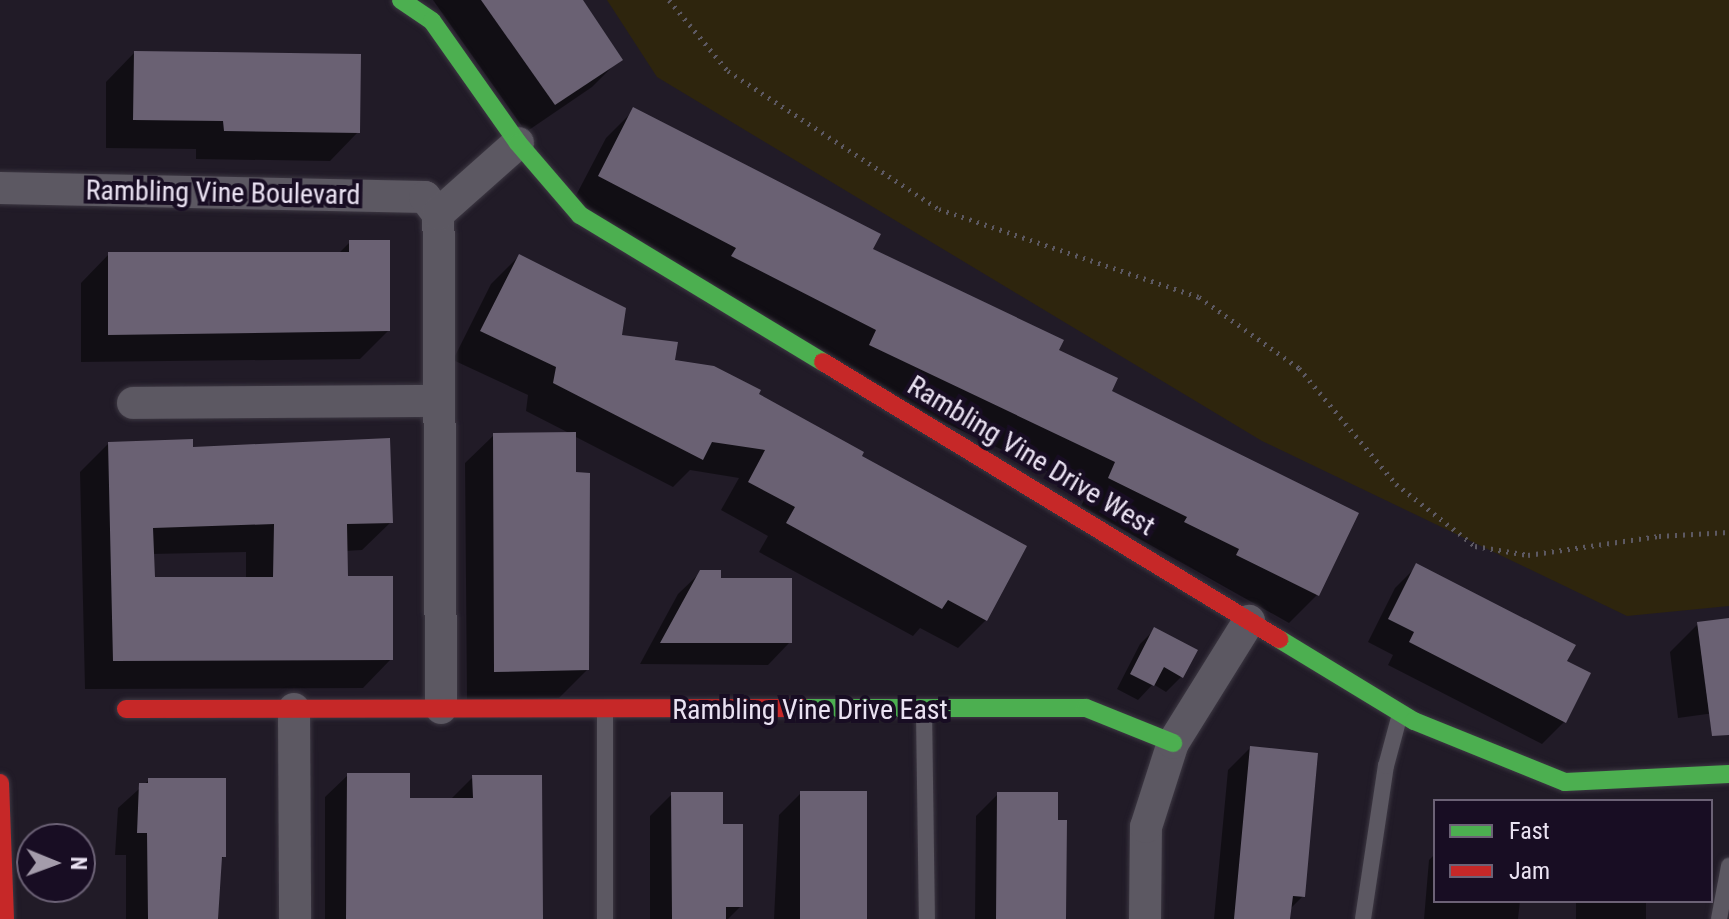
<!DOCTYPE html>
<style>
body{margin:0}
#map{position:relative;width:1729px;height:919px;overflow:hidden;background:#211b27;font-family:"Roboto Condensed",sans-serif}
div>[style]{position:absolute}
.green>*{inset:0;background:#2e250d}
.shadow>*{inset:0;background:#0007;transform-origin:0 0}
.building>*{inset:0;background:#6a6173;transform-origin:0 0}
.path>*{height:5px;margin-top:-2.5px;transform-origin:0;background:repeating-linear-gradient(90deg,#5d5962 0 2px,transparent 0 8px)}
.roads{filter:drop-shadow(0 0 2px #3d3843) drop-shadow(0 0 2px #3d3843)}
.lane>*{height:16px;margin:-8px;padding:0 8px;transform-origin:8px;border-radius:8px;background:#5c5862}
.street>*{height:32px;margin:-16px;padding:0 16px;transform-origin:16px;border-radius:16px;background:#5c5862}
.fast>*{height:18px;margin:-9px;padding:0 9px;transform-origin:9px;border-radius:9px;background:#4caf50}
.jam>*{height:18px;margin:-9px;padding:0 9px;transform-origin:9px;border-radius:9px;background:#c62828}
span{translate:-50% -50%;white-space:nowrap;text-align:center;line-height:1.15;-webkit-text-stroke:8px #180d23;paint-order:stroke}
.street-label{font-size:28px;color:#eae2f2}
.legend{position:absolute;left:1433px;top:799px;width:280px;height:104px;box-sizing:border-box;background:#180d23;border:2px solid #6c6276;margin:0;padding:10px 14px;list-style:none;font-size:24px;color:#eae2f2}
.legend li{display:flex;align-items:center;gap:16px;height:40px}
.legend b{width:40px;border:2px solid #6c6276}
.north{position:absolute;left:16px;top:823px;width:80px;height:80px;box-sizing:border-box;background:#180d23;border:2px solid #6c6276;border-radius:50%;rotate:91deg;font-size:22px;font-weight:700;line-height:32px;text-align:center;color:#eae2f2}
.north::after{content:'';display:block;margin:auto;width:28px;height:36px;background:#a49cab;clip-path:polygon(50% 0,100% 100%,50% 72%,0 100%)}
</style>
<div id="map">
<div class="green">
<div style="clip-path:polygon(607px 0,1729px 0,1729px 606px,1627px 616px,1262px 441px,657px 77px)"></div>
</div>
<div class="shadow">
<div style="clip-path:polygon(433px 0,581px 0,620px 59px,592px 87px,526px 132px)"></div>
<div style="clip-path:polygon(134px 53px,358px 132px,330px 161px,196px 159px,196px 149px,106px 148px,106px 82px)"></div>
<div style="clip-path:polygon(634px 110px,870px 250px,1057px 351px,1110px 392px,1317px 595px,1289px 623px,1081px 506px,1089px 491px,842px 374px,571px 205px,606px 138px)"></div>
<div style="clip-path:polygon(350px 242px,388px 331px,360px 359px,81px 362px,81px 283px,109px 254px,338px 254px)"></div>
<div style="clip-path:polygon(519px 256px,620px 337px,756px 395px,859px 457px,986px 620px,958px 648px,920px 628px,913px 636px,759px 552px,768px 536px,721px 510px,739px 478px,690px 470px,673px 487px,574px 436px,587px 670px,559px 698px,467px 700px,465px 463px,494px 435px,571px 434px,526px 411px,528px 395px,453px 360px,491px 284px)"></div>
<div style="clip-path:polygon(evenodd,108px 444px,192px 449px,391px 522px,362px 550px,345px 551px,346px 578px,391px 659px,363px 688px,85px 689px,80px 472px,108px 444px,246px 552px,246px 579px,153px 579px,152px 554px,246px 552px)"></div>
<div style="clip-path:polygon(1417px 566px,1565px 662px,1564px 722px,1542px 744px,1388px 665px,1393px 655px,1368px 642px,1395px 588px)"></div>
<div style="clip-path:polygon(701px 572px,719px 580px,790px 642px,768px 665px,640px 664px,678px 594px)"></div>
<div style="clip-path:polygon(1729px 620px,1729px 711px,1678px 718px,1670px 652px,1698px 624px)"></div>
<div style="clip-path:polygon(1155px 629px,1181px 677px,1166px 692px,1153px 684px,1138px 700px,1117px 689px,1140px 644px)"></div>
<div style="clip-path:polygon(1250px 748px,1303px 896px,1289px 910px,1289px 919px,1214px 919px,1228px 770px)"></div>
<div style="clip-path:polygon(348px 775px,408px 800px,450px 800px,473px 777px,541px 919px,325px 919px,325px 797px)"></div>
<div style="clip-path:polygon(149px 780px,224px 856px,220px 861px,217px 919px,126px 919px,126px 855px,115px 855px,118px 808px)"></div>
<div style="clip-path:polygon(801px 793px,865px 919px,774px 919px,779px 815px)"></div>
<div style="clip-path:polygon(672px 794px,721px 826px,741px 906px,728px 919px,650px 919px,650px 816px)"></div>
<div style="clip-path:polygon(998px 794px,1064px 919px,975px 919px,976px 816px)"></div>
<div style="clip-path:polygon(1435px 854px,1435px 901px,1520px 901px,1518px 919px,1424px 919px,1429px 860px)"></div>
<div style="left:1576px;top:901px;width:70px;height:18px"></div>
</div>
<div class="building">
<div style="clip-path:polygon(481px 0,583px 0,623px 60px,555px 105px)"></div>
<div style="clip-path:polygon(134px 51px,361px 54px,360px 133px,224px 131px,223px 121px,133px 120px)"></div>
<div style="clip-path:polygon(633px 107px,881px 234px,873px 249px,1064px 340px,1059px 350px,1118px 378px,1112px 391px,1359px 513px,1319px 596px,1236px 555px,1239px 549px,1184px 522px,1187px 517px,1108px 478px,1115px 462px,869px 345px,876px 330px,731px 256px,736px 248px,598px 176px)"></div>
<div style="clip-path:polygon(349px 240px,390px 240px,390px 331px,108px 335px,108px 252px,349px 252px)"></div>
<div style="clip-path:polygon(519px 254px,626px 308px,622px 335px,678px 342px,675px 360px,714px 366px,761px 390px,759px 394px,864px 452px,862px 456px,1027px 546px,987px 621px,948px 600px,942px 609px,786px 523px,795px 507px,748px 482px,765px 450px,712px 442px,703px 460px,553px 383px,556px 367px,480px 331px)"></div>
<div style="clip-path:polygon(576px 432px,576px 472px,590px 473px,589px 670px,494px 672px,493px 433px)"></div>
<div style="clip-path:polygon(evenodd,390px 438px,393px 523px,347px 524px,348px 576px,393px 576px,393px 660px,113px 661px,108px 442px,193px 439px,193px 447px,390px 438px,274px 524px,273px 577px,155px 577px,153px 528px,274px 524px)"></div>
<div style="clip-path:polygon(1416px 563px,1576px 645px,1567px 661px,1591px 673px,1566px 723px,1409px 642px,1414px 632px,1388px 619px)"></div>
<div style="clip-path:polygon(700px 570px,721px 570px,721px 578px,792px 578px,792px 643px,660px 643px)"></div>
<div style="clip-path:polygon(1729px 618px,1729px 735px,1712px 736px,1697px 622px)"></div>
<div style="clip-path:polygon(1154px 627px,1198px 650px,1183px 678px,1164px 667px,1154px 686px,1130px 674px)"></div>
<div style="clip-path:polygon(1250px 746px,1318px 753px,1305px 897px,1293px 896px,1290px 919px,1234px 919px)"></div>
<div style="clip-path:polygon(347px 773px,410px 773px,410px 798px,473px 798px,472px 775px,542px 775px,543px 919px,346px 919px)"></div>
<div style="clip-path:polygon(148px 778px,226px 778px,226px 857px,222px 857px,218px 919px,148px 919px,147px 833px,137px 833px,139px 783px,148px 783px)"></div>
<div style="left:800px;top:791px;width:67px;height:128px"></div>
<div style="clip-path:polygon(671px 792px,723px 792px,723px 824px,743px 824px,743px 907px,726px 907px,726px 919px,672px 919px)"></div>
<div style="clip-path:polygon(997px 792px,1058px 792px,1058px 820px,1067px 820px,1066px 919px,996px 919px)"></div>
</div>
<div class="path">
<div style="left:669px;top:0;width:92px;rotate:50.3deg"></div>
<div style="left:728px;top:71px;width:252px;rotate:33.2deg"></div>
<div style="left:939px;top:209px;width:274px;rotate:18.7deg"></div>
<div style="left:1199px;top:297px;width:123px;rotate:35.4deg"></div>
<div style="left:1299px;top:368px;width:151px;rotate:50.1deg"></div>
<div style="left:1396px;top:484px;width:100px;rotate:38.1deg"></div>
<div style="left:1475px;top:546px;width:54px;rotate:9.6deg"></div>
<div style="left:1528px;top:555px;width:132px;rotate:-8.3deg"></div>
<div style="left:1659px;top:536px;width:70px;rotate:-3.3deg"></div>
</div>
<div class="roads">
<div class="lane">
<div style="left:924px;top:711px;width:208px;rotate:89.2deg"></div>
<div style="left:605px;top:919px;width:207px;rotate:-90deg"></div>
<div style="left:1363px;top:919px;width:155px;rotate:-81.5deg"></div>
<div style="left:1386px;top:766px;width:54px;rotate:-74.9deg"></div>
<div style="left:1719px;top:919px;width:54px;rotate:-79.3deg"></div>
</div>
<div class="street">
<div style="left:0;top:188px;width:425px;rotate:1.2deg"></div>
<div style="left:425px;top:197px;width:21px;rotate:53deg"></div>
<div style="left:133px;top:403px;width:304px;rotate:-0.4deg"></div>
<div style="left:441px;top:708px;width:494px;rotate:-90.3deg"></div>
<div style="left:438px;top:214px;width:107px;rotate:-41.6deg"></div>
<div style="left:294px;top:709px;width:210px;rotate:89.7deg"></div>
<div style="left:1145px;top:919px;width:92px;rotate:-89.4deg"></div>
<div style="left:1146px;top:827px;width:88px;rotate:-72.2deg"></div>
<div style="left:1173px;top:743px;width:144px;rotate:-58.1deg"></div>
</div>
<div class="fast">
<div style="left:401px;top:0;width:37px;rotate:34deg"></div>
<div style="left:432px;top:21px;width:149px;rotate:54.8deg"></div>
<div style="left:518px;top:143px;width:95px;rotate:49.3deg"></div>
<div style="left:580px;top:215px;width:284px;rotate:31.2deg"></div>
<div style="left:1279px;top:639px;width:158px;rotate:31.3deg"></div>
<div style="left:1414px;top:721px;width:163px;rotate:22deg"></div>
<div style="left:1565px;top:782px;width:164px;rotate:-2.8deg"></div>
<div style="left:804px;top:708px;width:282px"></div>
<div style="left:1086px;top:708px;width:94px;rotate:21.9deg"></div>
</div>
<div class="jam">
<div style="left:823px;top:362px;width:534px;rotate:31.28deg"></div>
<div style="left:126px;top:709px;width:678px;rotate:-0.08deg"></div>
<div style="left:0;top:783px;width:136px;rotate:87.9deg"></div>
</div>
</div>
<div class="street-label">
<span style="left:223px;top:193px;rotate:1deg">Rambling Vine Boulevard</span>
<span style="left:1031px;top:456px;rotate:31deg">Rambling Vine Drive West</span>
<span style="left:810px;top:710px">Rambling Vine Drive East</span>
</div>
<ul class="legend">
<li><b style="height:10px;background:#4caf50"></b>Fast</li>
<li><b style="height:10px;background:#c62828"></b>Jam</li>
</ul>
<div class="north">N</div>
</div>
